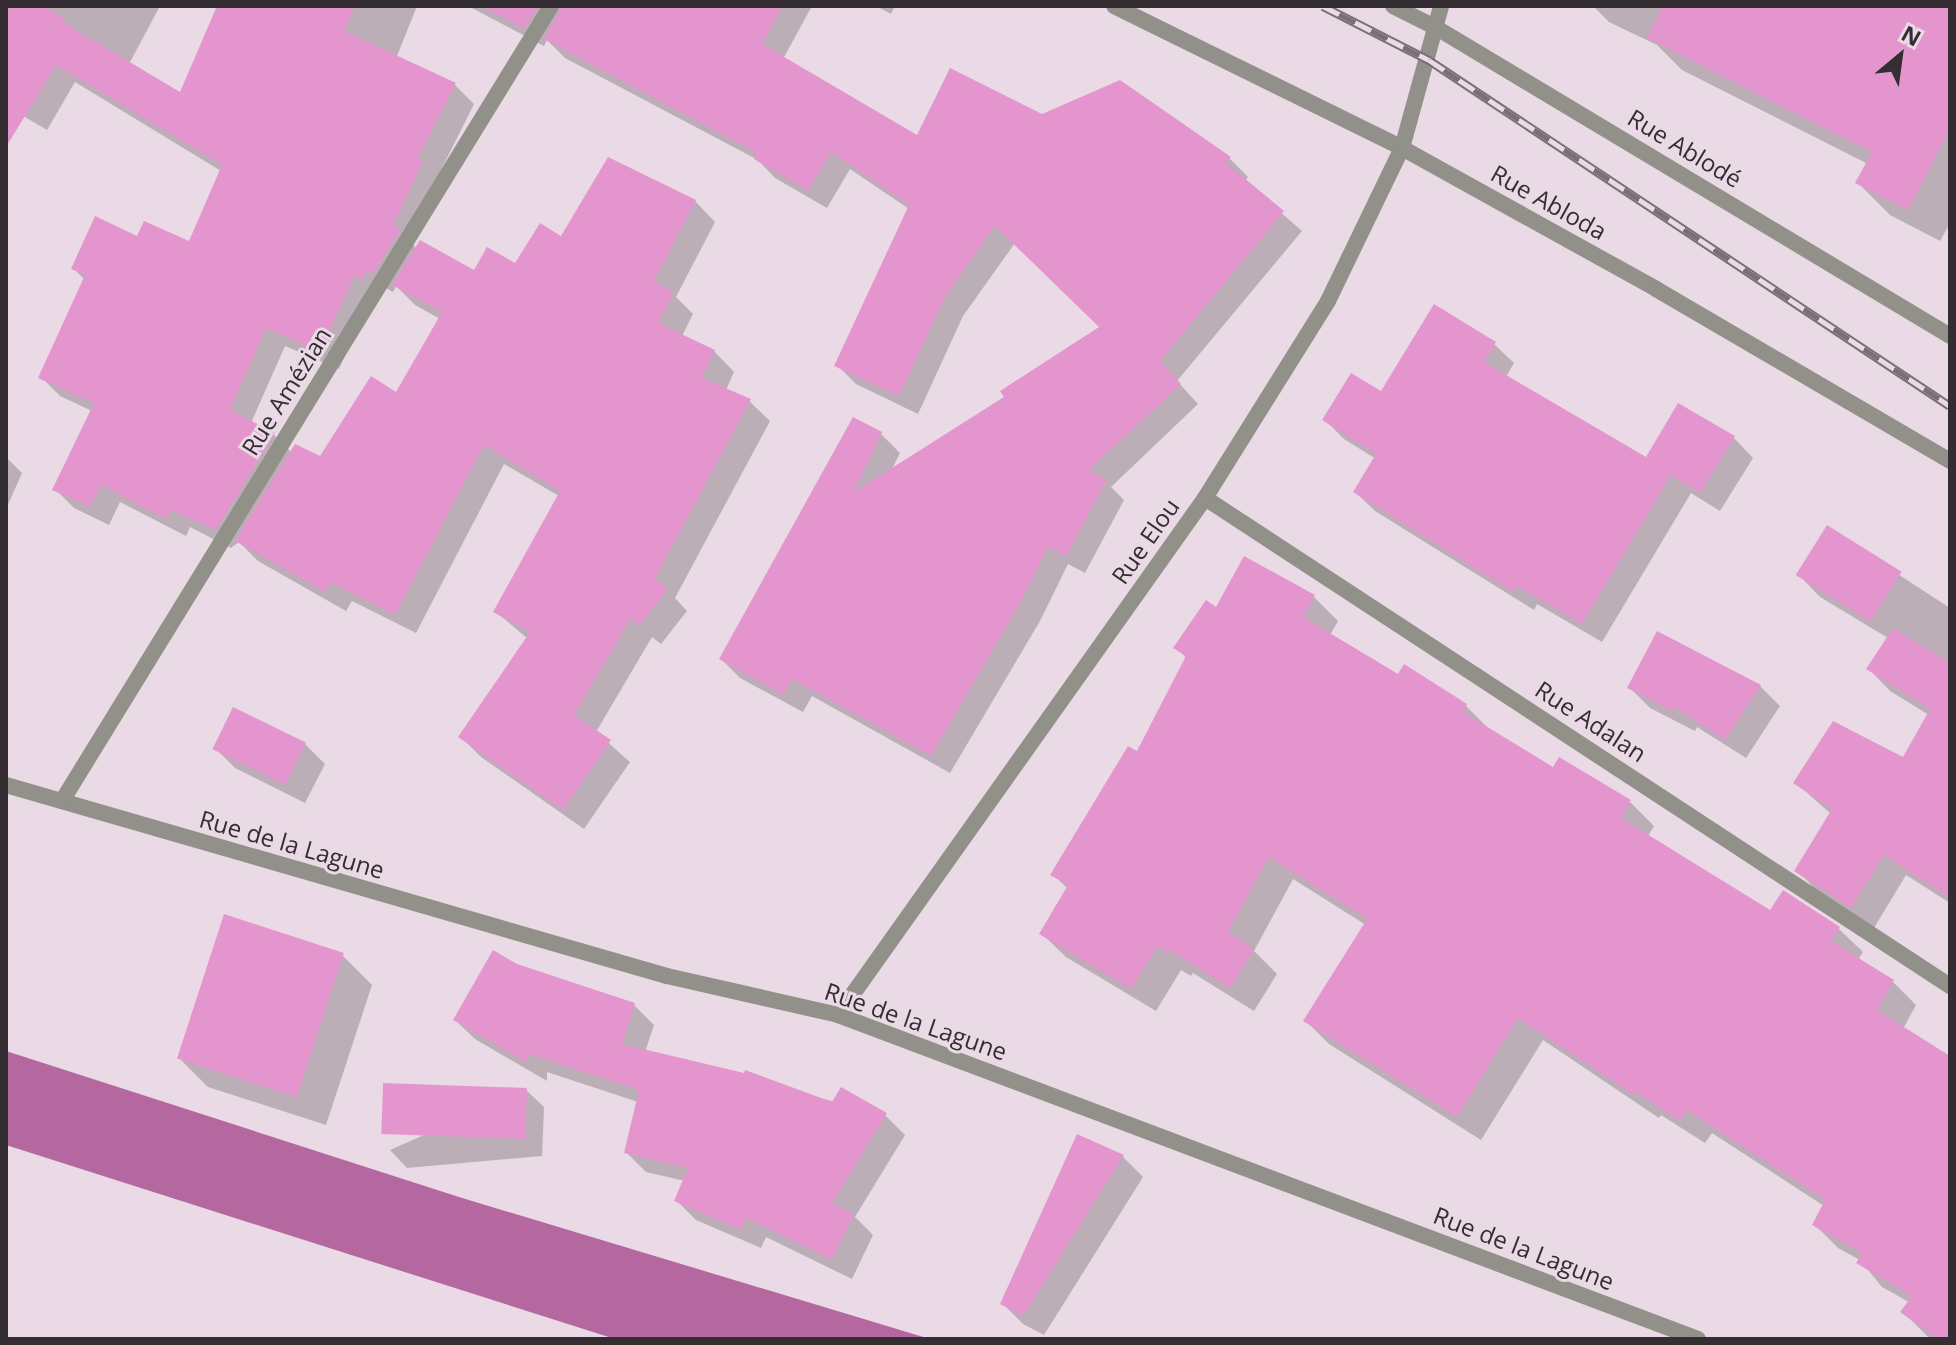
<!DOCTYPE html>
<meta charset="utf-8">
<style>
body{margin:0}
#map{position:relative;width:1956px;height:1345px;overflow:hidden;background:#eadae5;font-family:"Open Sans",sans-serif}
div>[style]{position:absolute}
.water>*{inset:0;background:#b4689f}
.shadow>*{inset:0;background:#0003}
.building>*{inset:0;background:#e495ce;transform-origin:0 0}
.minor>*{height:16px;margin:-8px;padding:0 8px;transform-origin:8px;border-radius:8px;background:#91918a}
.rail>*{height:9px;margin-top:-4.5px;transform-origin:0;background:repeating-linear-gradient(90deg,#eadae5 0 18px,#796f76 0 36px);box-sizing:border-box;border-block:2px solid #796f76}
span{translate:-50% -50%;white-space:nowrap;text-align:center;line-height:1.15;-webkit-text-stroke:6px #eadae5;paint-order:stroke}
.street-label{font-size:24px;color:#342e32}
.frame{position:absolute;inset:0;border:8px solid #342e32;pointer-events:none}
.north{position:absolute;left:1860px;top:16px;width:80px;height:80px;-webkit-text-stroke:6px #eadae5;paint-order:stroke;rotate:29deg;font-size:22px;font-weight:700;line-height:32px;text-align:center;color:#342e32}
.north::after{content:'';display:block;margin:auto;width:28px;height:36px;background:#342e32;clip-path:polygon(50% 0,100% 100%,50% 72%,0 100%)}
</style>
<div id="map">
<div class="water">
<div style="clip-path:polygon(6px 1051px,459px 1197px,930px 1339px,615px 1339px,6px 1145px)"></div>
</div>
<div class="shadow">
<div style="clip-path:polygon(evenodd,6px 6px,160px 6px,129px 64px,181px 95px,220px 6px,417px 6px,397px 56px,455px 85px,474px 104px,437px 178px,412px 243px,417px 249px,475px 273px,516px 266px,561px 239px,695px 201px,715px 222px,676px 297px,693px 314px,682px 336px,714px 351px,734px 372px,726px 390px,749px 401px,770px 421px,675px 598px,687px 611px,661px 644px,652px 637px,596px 732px,630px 762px,584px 829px,481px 757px,461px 737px,528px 639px,495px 611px,559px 496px,504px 464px,416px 633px,352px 601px,346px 611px,258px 561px,239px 542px,231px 548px,190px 527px,186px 536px,120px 502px,109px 525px,74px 508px,55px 489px,92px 411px,60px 396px,41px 377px,85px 280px,73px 268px,138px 239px,190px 244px,221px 171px,75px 82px,47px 130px,6px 106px,6px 6px,396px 286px,415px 305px,440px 319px,396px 395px,320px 459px,292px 453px,274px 435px,251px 423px,285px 346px,339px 369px,373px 293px,381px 298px,386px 288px,393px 292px,396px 286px)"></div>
<div style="clip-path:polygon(468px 6px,812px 6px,783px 59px,918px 138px,1042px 117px,1229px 158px,1248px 177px,1245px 181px,1302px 231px,1177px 381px,1198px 404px,1111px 487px,1124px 500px,1085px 573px,1068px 564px,1040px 621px,950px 773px,812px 696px,803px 712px,740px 678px,721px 659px,881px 434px,900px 453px,891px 471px,1006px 398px,1101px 327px,1015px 243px,963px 316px,918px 414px,856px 384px,837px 365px,909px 209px,850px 169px,827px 208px,775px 178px,758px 160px,565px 58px,547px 40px,544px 46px)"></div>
<div style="clip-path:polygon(876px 6px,895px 6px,891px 14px)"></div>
<div style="clip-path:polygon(1593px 6px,1950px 6px,1950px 223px,1940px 241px,1890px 215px,1858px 183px,1868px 164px,1682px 70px,1657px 45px,1609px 22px)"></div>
<div style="clip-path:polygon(1494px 344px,1514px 363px,1506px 377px,1646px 459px,1734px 438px,1753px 458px,1720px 511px,1691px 493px,1602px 642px,1537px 604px,1534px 610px,1375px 511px,1355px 492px,1376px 459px,1344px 439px,1325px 420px)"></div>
<div style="clip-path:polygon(6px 457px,22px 473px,6px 509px)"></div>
<div style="clip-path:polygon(1827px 528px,1950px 608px,1950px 903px,1906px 875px,1874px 928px,1818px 892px,1797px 870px,1831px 814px,1796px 783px,1904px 760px,1929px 715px,1890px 691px,1869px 669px,1888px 638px,1820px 597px,1799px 575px)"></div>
<div style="clip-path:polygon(1245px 558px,1314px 597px,1338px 621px,1330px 635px,1399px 677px,1466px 706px,1491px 731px,1554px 770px,1560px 760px,1630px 802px,1654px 826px,1648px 836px,1771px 913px,1839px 929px,1863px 952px,1858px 960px,1892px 981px,1916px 1005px,1903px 1029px,1950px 1058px,1950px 1339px,1931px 1339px,1926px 1335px,1903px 1312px,1909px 1302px,1882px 1287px,1860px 1260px,1838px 1248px,1814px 1224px,1824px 1206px,1712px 1133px,1705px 1143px,1661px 1115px,1659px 1118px,1543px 1040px,1481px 1140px,1329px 1044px,1305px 1020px,1366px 925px,1293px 879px,1254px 951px,1277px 974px,1254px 1011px,1193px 973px,1191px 976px,1181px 970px,1156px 1011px,1066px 957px,1042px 934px,1068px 889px,1053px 874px,1138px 754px,1187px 659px,1176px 647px,1216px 610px)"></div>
<div style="clip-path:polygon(1760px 686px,1780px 706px,1746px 758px,1697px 727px,1695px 731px,1650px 708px,1630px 688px)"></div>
<div style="clip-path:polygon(305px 744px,325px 764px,305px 803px,235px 768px,215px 748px)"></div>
<div style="clip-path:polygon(343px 956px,372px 985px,326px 1125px,208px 1087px,178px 1057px)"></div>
<div style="clip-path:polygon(516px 966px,634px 1005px,654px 1025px,645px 1052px,885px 1115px,905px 1135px,855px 1217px,873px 1235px,852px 1279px,766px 1237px,761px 1248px,696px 1220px,676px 1200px,685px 1181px,646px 1172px,626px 1152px,638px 1102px,547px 1072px,547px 1081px,475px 1039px,455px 1020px)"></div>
<div style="clip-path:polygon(526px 1090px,544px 1107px,542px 1156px,407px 1168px,390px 1150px)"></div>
<div style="clip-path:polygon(1078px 1136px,1123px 1157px,1143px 1177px,1044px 1335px,1023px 1324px,1002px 1303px)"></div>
</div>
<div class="building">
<div style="clip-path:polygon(6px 6px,44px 6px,66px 20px,64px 23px,180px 92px,217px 6px,355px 6px,344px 31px,456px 83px,418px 158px,423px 161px,393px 225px,401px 229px,373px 274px,367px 271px,362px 280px,354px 276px,320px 352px,266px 328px,230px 410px,275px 433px,216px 530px,171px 510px,166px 519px,101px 485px,90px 507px,52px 490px,94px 403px,38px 378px,85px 275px,71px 269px,95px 216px,137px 236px,144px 221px,189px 241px,222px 165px,56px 65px,6px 147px)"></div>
<div style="clip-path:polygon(482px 6px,538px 6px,524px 29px)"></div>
<div style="clip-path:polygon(562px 6px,783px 6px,762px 44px,917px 135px,950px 68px,1042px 114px,1120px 80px,1231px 157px,1226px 163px,1284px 211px,1160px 361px,1181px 384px,1089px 470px,1107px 480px,1066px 556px,1048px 547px,1021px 601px,931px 756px,792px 679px,783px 695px,719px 659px,853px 417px,882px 432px,854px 492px,1004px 397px,1000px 391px,1099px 327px,995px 226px,945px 297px,899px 396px,834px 366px,909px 205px,831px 152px,808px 191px,754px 159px,757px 153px,544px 39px)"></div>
<div style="clip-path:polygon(1663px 6px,1950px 6px,1950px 129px,1908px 210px,1855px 183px,1872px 152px,1647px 38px)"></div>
<div style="clip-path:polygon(608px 157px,696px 200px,654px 281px,674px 292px,658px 323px,715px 350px,702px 378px,751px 399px,655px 578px,668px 589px,639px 625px,631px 618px,574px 715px,611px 740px,563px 810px,458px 737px,530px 632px,493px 612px,560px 491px,484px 445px,395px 615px,331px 582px,325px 592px,235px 541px,295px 444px,320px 456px,371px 376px,396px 392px,442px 312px,392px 285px,420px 240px,474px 270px,487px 247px,515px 263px,540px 223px,561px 236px)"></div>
<div style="clip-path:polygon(1434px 304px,1496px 342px,1484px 362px,1646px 457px,1678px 403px,1735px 436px,1700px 493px,1671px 475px,1582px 624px,1517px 586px,1513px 592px,1353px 492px,1376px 454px,1322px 420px,1351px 373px,1381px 391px)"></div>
<div style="left:1827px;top:525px;width:88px;height:59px;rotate:32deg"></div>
<div style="clip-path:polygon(1244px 556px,1315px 595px,1303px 617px,1398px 674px,1404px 664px,1467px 704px,1463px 712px,1553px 767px,1559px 757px,1631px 800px,1621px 818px,1770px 910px,1783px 890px,1840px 927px,1831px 941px,1894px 980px,1877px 1010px,1950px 1056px,1950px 1339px,1938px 1339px,1900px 1312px,1912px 1296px,1856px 1263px,1862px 1253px,1812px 1225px,1825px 1200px,1687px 1110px,1680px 1121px,1636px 1092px,1634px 1095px,1518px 1018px,1457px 1117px,1303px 1021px,1367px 919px,1269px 857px,1228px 932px,1254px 949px,1230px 988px,1169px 950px,1167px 953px,1157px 947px,1131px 989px,1039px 934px,1068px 885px,1050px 875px,1128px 746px,1137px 751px,1186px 656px,1173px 648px,1206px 600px,1216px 607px)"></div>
<div style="clip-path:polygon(1893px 628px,1950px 663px,1950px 898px,1884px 855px,1851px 908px,1794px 871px,1832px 809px,1793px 783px,1833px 721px,1903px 757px,1930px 709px,1866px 669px)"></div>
<div style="clip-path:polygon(1657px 631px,1761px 685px,1725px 740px,1676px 708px,1674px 712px,1627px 688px)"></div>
<div style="left:233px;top:707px;width:81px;height:47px;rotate:26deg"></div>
<div style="left:224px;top:914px;width:126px;height:152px;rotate:18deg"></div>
<div style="clip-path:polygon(493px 950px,517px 964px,635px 1003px,622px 1044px,744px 1073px,745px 1070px,832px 1102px,841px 1087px,887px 1113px,832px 1203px,854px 1214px,832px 1260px,746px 1218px,741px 1230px,674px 1201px,688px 1168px,624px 1153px,639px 1090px,528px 1054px,528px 1063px,453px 1020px)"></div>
<div style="left:527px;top:1088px;width:51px;height:144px;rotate:92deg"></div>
<div style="clip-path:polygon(1077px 1134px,1124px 1155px,1023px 1316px,1000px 1304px)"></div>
</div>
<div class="minor">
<div style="left:1114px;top:6px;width:321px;rotate:26.2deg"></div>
<div style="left:1402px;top:148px;width:291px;rotate:29deg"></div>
<div style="left:1656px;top:289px;width:341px;rotate:30.3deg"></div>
<div style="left:1393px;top:6px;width:47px;rotate:26.6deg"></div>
<div style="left:1435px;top:27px;width:601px;rotate:30.96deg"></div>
<div style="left:1205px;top:498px;width:891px;rotate:33.23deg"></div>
<div style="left:6px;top:785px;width:688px;rotate:16.12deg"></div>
<div style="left:667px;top:976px;width:175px;rotate:12.8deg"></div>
<div style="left:838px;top:1015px;width:919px;rotate:20.64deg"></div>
<div style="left:62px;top:801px;width:933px;rotate:-58.4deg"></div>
<div style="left:838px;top:1015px;width:634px;rotate:-54.63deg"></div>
<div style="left:1205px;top:498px;width:232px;rotate:-58deg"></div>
<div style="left:1328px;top:301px;width:170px;rotate:-64.2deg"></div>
<div style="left:1402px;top:148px;width:147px;rotate:-74.6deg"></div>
</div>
<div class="rail">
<div style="left:1323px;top:6px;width:119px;rotate:27deg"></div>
<div style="left:1429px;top:60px;width:625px;rotate:33.59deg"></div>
</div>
<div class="street-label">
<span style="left:1685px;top:148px;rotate:31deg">Rue Ablodé</span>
<span style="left:1549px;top:202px;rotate:29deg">Rue Abloda</span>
<span style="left:286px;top:391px;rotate:-58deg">Rue Amézian</span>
<span style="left:1145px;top:541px;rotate:-55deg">Rue Elou</span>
<span style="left:1591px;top:721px;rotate:33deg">Rue Adalan</span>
<span style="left:292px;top:844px;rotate:16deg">Rue de la Lagune</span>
<span style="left:916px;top:1021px;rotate:19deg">Rue de la Lagune</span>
<span style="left:1524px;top:1248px;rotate:21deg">Rue de la Lagune</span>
</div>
<div class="frame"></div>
<div class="north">N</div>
</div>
